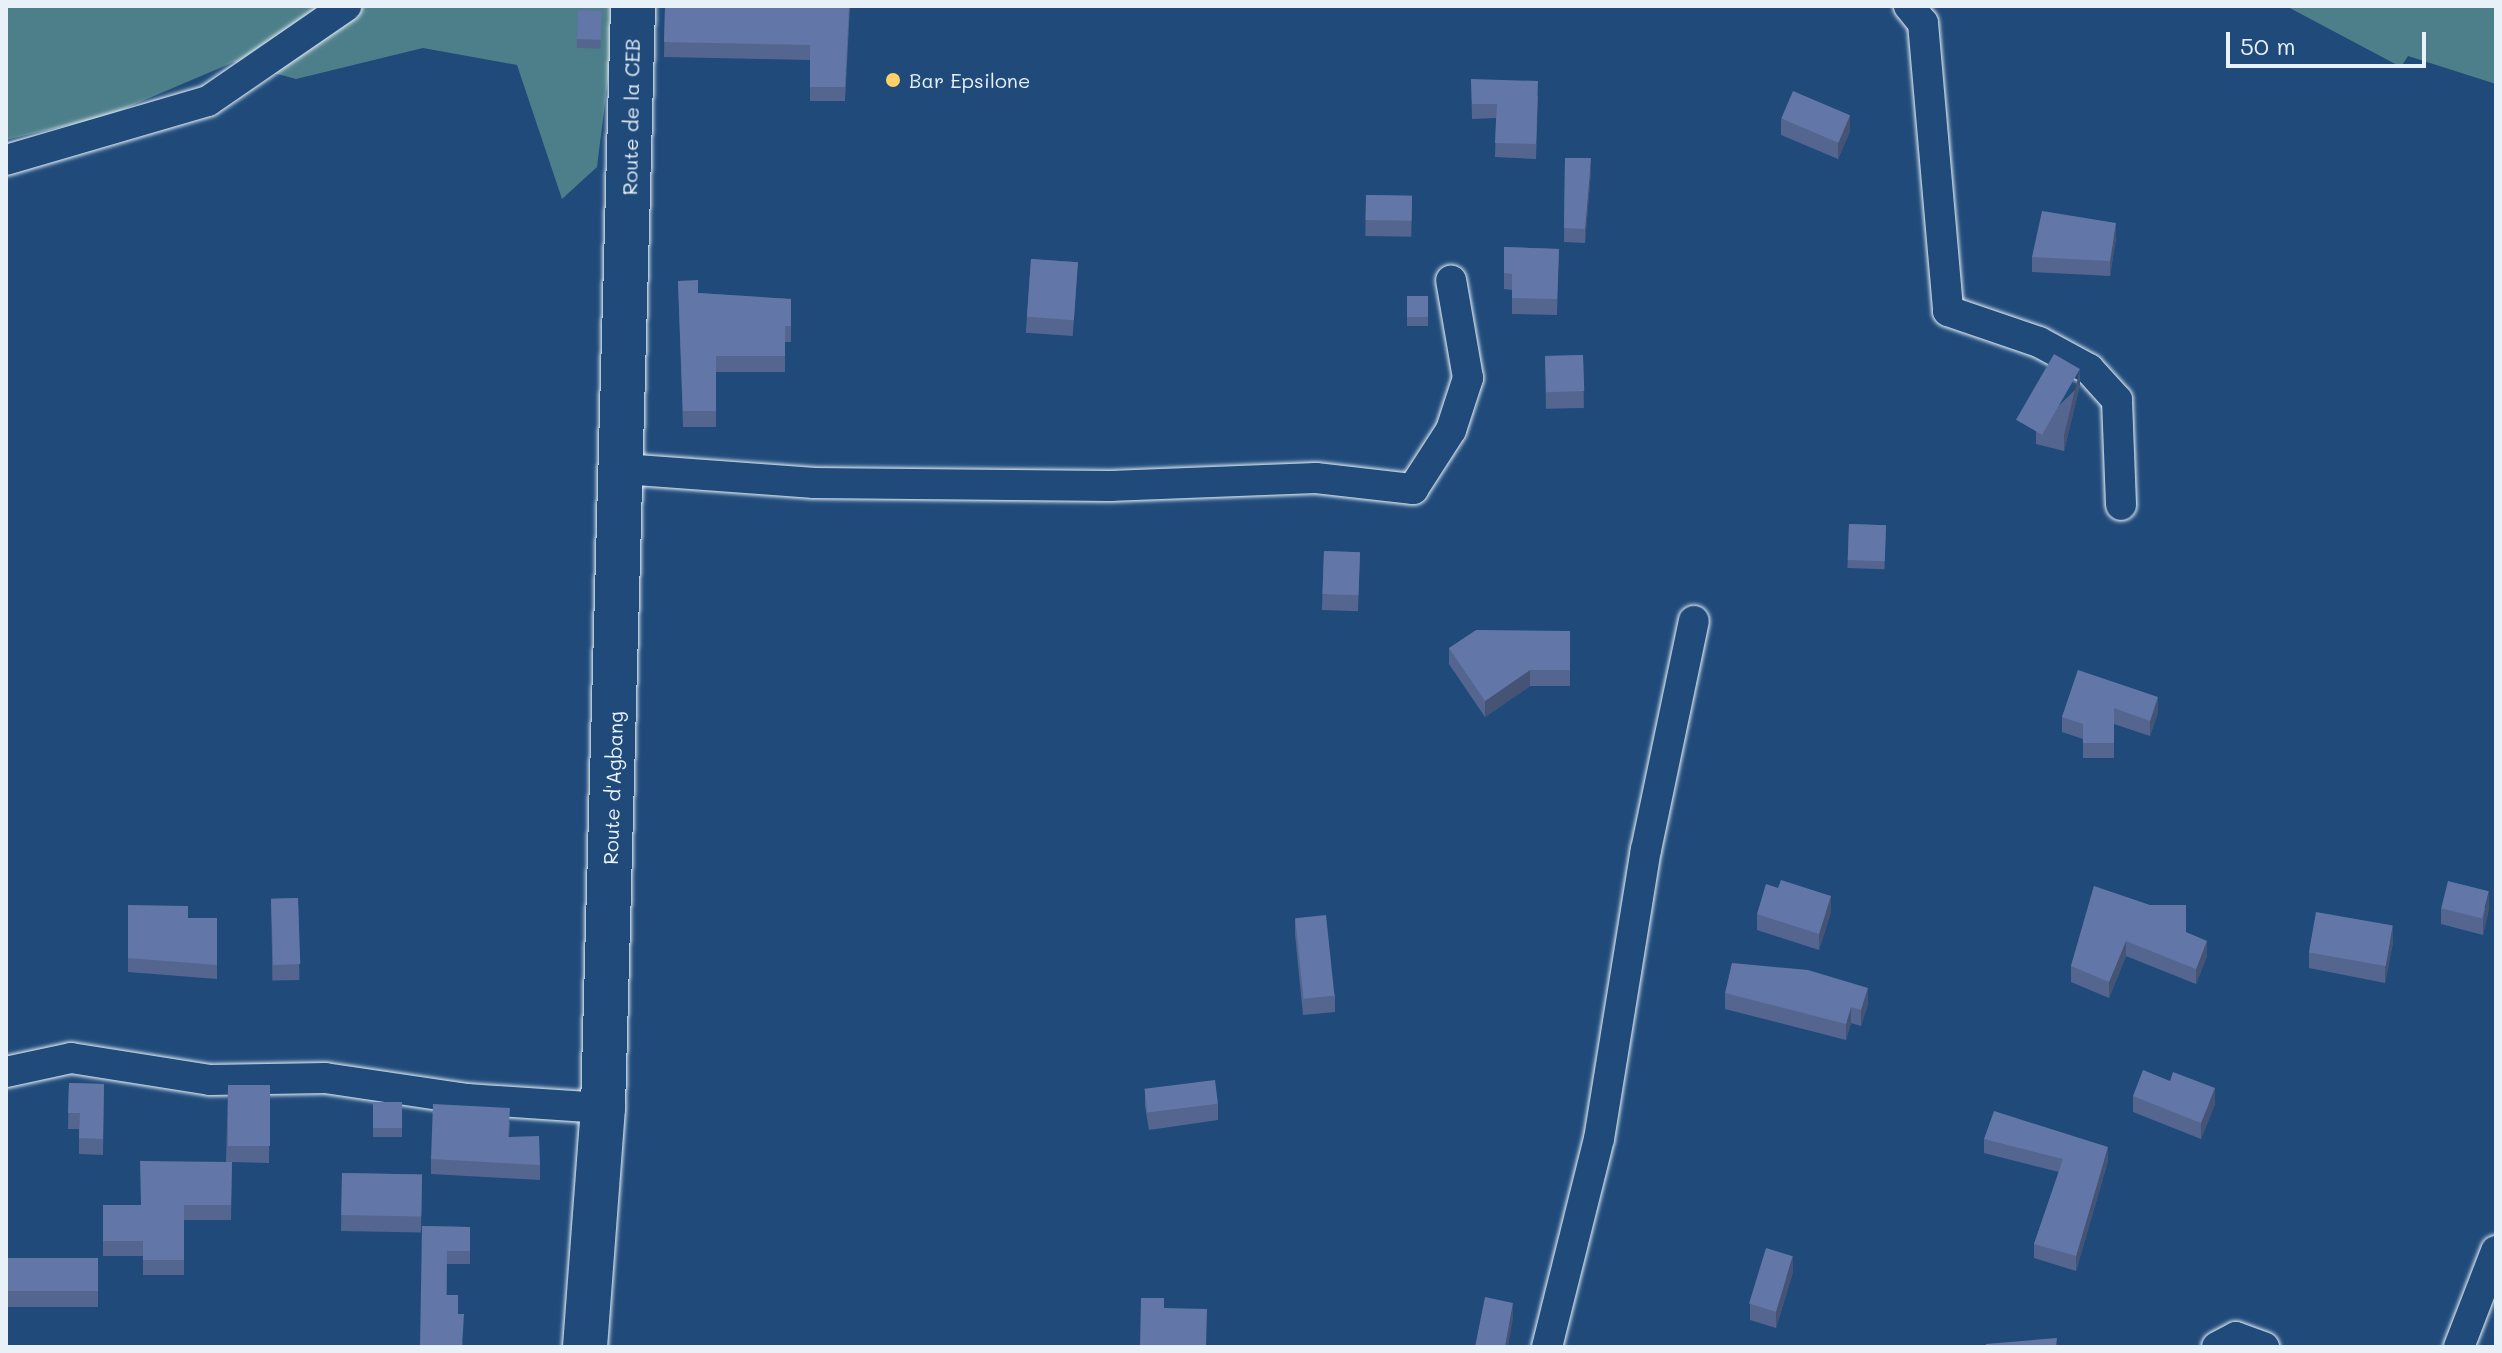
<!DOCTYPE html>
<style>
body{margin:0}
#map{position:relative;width:2502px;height:1353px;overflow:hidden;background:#1f4a7a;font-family:Mali,sans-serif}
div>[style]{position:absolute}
.green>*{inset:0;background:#4d7f8a}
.roads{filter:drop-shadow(0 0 2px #e8f1f8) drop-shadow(0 0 2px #e8f1f8)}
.street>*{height:30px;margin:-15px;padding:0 15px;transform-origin:15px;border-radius:15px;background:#1f4a7a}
.secondary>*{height:44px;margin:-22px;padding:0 22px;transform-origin:22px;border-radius:22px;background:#1f4a7a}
.wall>*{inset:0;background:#546690;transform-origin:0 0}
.shaded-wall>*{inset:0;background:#455375}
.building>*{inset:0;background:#6277a7;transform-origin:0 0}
.dots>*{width:22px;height:22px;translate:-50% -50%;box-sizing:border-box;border:4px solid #1f4a7a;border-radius:50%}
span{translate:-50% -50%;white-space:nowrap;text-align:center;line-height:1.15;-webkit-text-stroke:8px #1f4a7a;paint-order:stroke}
.poi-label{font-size:20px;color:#e8f1f8}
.left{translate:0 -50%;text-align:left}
.street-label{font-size:20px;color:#e8f1f8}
.frame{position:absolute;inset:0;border:8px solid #e8f1f8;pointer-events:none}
.scale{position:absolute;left:2226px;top:32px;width:200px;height:36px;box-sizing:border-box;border:4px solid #e8f1f8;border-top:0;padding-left:10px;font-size:24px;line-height:28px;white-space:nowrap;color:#e8f1f8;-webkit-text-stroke:6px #1f4a7a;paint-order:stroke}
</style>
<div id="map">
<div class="green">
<div style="clip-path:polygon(6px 6px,617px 6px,597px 167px,562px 199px,517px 65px,423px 48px,296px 79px,234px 62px,107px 116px,6px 140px)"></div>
<div style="clip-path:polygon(2286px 6px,2496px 6px,2496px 84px,2408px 56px,2401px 67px)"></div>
</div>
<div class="roads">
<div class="street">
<div style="left:1909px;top:6px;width:22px;rotate:51deg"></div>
<div style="left:1923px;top:23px;width:289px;rotate:85deg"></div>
<div style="left:1948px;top:311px;width:96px;rotate:18.8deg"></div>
<div style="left:2039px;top:342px;width:57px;rotate:28.4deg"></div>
<div style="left:2089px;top:369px;width:42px;rotate:47.9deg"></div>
<div style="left:2117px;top:400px;width:105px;rotate:87.8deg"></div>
<div style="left:6px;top:160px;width:210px;rotate:-16.3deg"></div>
<div style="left:208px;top:101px;width:168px;rotate:-34.5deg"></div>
<div style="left:623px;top:469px;width:192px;rotate:4.2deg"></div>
<div style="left:814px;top:483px;width:296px;rotate:0.6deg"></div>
<div style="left:1110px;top:486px;width:206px;rotate:-2.2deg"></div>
<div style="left:1316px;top:478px;width:98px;rotate:6.5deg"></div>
<div style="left:1413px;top:489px;width:70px;rotate:-57.2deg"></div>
<div style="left:1451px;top:430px;width:55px;rotate:-71.9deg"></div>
<div style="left:1468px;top:378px;width:99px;rotate:-99.8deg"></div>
<div style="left:6px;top:1072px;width:66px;rotate:-12.2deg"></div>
<div style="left:71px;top:1058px;width:141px;rotate:9deg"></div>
<div style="left:210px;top:1080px;width:115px;rotate:-1deg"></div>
<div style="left:325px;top:1078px;width:144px;rotate:8.4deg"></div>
<div style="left:467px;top:1099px;width:136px;rotate:3.8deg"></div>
<div style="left:1547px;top:1347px;width:214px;rotate:-76deg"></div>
<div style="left:1599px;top:1139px;width:293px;rotate:-80.8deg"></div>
<div style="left:1646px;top:850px;width:234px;rotate:-78.2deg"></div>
<div style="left:2217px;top:1347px;width:21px;rotate:-28deg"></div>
<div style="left:2236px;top:1337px;width:30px;rotate:20deg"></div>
<div style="left:2459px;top:1347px;width:103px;rotate:-68.9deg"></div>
</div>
<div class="secondary">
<div style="left:585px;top:1347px;width:240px;rotate:-85.7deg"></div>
<div style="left:603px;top:1108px;width:1102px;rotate:-88.44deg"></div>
</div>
</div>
<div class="wall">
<div style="clip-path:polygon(696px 6px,850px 6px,845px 101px,810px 101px,810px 60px,664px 57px,665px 7px,696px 8px)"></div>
<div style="left:578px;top:10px;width:24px;height:38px;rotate:2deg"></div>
<div style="clip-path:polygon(1471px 79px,1538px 96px,1536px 159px,1495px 157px,1496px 118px,1472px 119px)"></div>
<div style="clip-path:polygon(1781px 119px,1850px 131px,1838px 159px,1781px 135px)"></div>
<div style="clip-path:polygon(1565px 158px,1591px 171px,1585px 243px,1564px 242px)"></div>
<div style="left:1366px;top:195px;width:46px;height:41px;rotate:1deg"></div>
<div style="clip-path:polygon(2116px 238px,2110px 276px,2032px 272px,2032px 257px)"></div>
<div style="clip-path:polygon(1504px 247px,1559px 249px,1557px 315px,1512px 314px,1512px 290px,1504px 289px)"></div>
<div style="left:1031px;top:259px;width:47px;height:74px;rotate:4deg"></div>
<div style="clip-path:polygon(678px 281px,698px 293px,791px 299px,791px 342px,785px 342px,785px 372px,716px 372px,716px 427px,683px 427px)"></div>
<div style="left:1407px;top:296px;width:21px;height:30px"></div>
<div style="left:1583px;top:355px;width:53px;height:38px;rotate:89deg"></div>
<div style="clip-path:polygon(2080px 385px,2064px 451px,2036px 444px,2036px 428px)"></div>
<div style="left:1849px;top:524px;width:37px;height:44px;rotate:2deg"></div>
<div style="left:1324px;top:551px;width:36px;height:59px;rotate:2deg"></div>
<div style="clip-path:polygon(1570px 631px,1570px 686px,1530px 686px,1485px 717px,1449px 664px,1449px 648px)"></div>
<div style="clip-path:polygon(2078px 670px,2158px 712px,2150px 736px,2114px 724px,2114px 758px,2083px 758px,2083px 739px,2062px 732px,2062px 717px)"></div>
<div style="clip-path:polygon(2094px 886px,2186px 932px,2207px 956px,2196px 984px,2126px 956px,2109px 998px,2071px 982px,2071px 966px)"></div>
<div style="left:298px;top:898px;width:82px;height:27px;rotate:89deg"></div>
<div style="clip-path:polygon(128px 905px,188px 918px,217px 918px,217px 979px,128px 972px)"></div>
<div style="clip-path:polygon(2441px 908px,2489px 908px,2483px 935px,2441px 924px)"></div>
<div style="clip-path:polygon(1831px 912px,1819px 950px,1757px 930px,1757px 914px)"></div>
<div style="clip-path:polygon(1295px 918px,1335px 995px,1335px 1012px,1303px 1015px,1295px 934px)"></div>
<div style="clip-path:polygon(2393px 942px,2385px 983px,2309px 968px,2309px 952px)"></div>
<div style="clip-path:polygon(1725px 993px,1868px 1004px,1861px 1026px,1851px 1023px,1846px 1040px,1725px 1009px)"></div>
<div style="clip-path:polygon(69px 1083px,104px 1084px,103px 1155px,79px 1154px,79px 1129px,68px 1129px)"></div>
<div style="clip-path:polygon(228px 1085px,270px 1085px,269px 1163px,232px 1162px,231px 1220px,184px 1220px,184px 1275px,143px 1275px,143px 1256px,103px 1256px,103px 1205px,141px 1205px,226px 1162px)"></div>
<div style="clip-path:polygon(1145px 1090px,1218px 1104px,1218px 1120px,1149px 1130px,1145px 1106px)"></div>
<div style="clip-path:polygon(2133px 1096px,2215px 1104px,2201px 1139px,2133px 1112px)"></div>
<div style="left:373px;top:1102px;width:29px;height:35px"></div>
<div style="clip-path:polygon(510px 1122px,509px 1137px,540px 1165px,540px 1180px,431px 1174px,431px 1159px)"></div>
<div style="clip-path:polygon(1984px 1139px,2108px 1161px,2076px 1271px,2034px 1258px,2034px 1244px,2059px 1172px,1984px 1153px)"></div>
<div style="left:342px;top:1173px;width:80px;height:58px;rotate:1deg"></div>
<div style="clip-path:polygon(422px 1226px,470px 1227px,470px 1264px,447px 1264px,447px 1295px,458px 1314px,463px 1347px)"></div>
<div style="left:6px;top:1258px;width:92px;height:49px"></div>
<div style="clip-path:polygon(1793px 1272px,1776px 1328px,1750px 1320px,1750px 1304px)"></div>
</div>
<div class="shaded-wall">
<div style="clip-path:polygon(1850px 115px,1850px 131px,1838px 159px,1838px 143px)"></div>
<div style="clip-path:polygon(1591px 158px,1591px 171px,1585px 243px,1585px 229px)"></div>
<div style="clip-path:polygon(2116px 223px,2116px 238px,2110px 276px,2110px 261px)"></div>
<div style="clip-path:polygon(2080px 369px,2080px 385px,2064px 451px,2064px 435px)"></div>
<div style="clip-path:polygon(1530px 670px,1530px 686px,1485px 717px,1485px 701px)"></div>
<div style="clip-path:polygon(2158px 697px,2158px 712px,2150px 736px,2150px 721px)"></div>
<div style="clip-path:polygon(2489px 891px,2489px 908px,2483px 935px,2483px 919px)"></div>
<div style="clip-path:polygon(1831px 896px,1831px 912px,1819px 950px,1819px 934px)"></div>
<div style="clip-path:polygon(2393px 926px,2393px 942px,2385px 983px,2385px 967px)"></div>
<div style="clip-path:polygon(2126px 941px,2126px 956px,2109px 998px,2109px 982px)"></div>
<div style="clip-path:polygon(2207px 941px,2207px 956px,2196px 984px,2196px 969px)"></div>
<div style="clip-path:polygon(1868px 988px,1868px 1004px,1861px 1026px,1861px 1010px)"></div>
<div style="clip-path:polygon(1851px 1007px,1851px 1023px,1846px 1040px,1846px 1024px)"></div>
<div style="clip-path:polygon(2215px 1088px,2215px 1104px,2201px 1139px,2201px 1123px)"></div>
<div style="clip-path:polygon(2108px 1147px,2108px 1161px,2076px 1271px,2076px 1256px)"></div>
<div style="clip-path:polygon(1793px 1256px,1793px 1272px,1776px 1328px,1776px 1312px)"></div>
<div style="clip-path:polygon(1513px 1303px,1513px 1319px,1508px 1347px,1505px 1347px)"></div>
</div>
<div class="building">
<div style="clip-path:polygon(696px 6px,849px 6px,845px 87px,810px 87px,810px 45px,664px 42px,665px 7px,696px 8px)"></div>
<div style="left:578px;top:10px;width:24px;height:29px;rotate:2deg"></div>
<div style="clip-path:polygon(1471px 79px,1538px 81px,1536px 144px,1495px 143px,1497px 104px,1472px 104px)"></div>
<div style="left:1793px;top:91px;width:62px;height:30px;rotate:23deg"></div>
<div style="clip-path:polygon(1565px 158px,1591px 158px,1585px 229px,1564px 228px)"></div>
<div style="left:1366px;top:195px;width:46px;height:25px;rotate:1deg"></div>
<div style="clip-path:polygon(2042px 211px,2116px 223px,2110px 261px,2032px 257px)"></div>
<div style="clip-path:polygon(1504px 247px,1559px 249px,1557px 299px,1512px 298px,1512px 274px,1504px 273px)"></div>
<div style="left:1031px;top:259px;width:47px;height:58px;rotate:4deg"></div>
<div style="clip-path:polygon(698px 280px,698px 293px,791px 299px,791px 326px,785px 326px,785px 356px,716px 356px,716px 411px,683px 411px,678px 281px)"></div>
<div style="left:1407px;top:296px;width:21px;height:21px"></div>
<div style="left:2054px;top:354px;width:30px;height:76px;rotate:30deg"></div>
<div style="left:1583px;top:355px;width:36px;height:38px;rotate:88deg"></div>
<div style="left:1849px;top:524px;width:37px;height:36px;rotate:2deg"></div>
<div style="left:1324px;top:551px;width:36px;height:43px;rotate:2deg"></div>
<div style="clip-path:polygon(1476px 630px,1570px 631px,1570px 670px,1530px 670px,1485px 701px,1449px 648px)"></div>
<div style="clip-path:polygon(2078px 670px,2158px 697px,2150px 721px,2114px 708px,2114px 743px,2083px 743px,2083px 724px,2062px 717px)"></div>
<div style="clip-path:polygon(1781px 880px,1831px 896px,1819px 934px,1757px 914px,1766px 884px,1778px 888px)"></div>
<div style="left:2448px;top:881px;width:42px;height:28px;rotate:14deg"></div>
<div style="clip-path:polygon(2094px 886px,2150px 905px,2186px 905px,2186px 932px,2207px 941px,2196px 969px,2126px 941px,2109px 982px,2071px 966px)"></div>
<div style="left:298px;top:898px;width:66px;height:27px;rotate:88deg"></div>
<div style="clip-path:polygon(128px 905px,188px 906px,188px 918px,217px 918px,217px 965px,128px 958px)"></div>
<div style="left:2316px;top:912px;width:78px;height:41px;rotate:10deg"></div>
<div style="left:1326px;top:915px;width:81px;height:31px;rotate:84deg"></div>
<div style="clip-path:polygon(1732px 963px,1808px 970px,1868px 988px,1861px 1010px,1851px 1007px,1846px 1024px,1725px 993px)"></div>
<div style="clip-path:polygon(2143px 1070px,2170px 1081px,2173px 1072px,2215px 1088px,2201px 1123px,2133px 1096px)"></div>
<div style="left:1215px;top:1080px;width:24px;height:71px;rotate:83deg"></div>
<div style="clip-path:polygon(69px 1083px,104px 1084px,103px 1139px,79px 1138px,80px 1113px,68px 1113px)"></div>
<div style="left:228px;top:1085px;width:42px;height:61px"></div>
<div style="left:373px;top:1102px;width:29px;height:26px"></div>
<div style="clip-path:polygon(433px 1104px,510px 1108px,508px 1137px,539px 1136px,540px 1165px,431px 1159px)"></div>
<div style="clip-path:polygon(1994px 1111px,2108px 1147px,2076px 1256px,2034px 1244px,2063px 1159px,1984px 1139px)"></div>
<div style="clip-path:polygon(140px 1161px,232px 1162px,231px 1205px,184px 1205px,184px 1260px,143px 1260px,143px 1241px,103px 1241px,103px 1205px,141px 1205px)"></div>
<div style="left:342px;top:1173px;width:80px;height:42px;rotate:1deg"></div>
<div style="clip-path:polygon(422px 1226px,470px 1227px,470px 1251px,447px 1251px,446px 1295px,458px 1295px,458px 1314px,464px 1314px,462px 1347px,420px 1347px)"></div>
<div style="left:1766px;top:1248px;width:28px;height:58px;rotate:17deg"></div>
<div style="left:6px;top:1258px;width:92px;height:33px"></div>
<div style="clip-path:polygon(1485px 1297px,1513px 1303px,1505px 1347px,1475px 1347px)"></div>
<div style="clip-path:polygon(1141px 1298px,1164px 1298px,1164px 1308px,1207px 1309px,1206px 1347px,1140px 1347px)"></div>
<div style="clip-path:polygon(2057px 1338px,2056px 1347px,1986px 1347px,1986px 1344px)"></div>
</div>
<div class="dots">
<div style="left:893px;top:80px;background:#ffd166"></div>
</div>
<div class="poi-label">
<span class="left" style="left:909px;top:80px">Bar Epsilone</span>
</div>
<div class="street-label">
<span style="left:631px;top:117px;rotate:-89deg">Route de la CEB</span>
<span style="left:613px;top:788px;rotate:-88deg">Route d'Agbang</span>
</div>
<div class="frame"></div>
<div class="scale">50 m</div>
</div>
